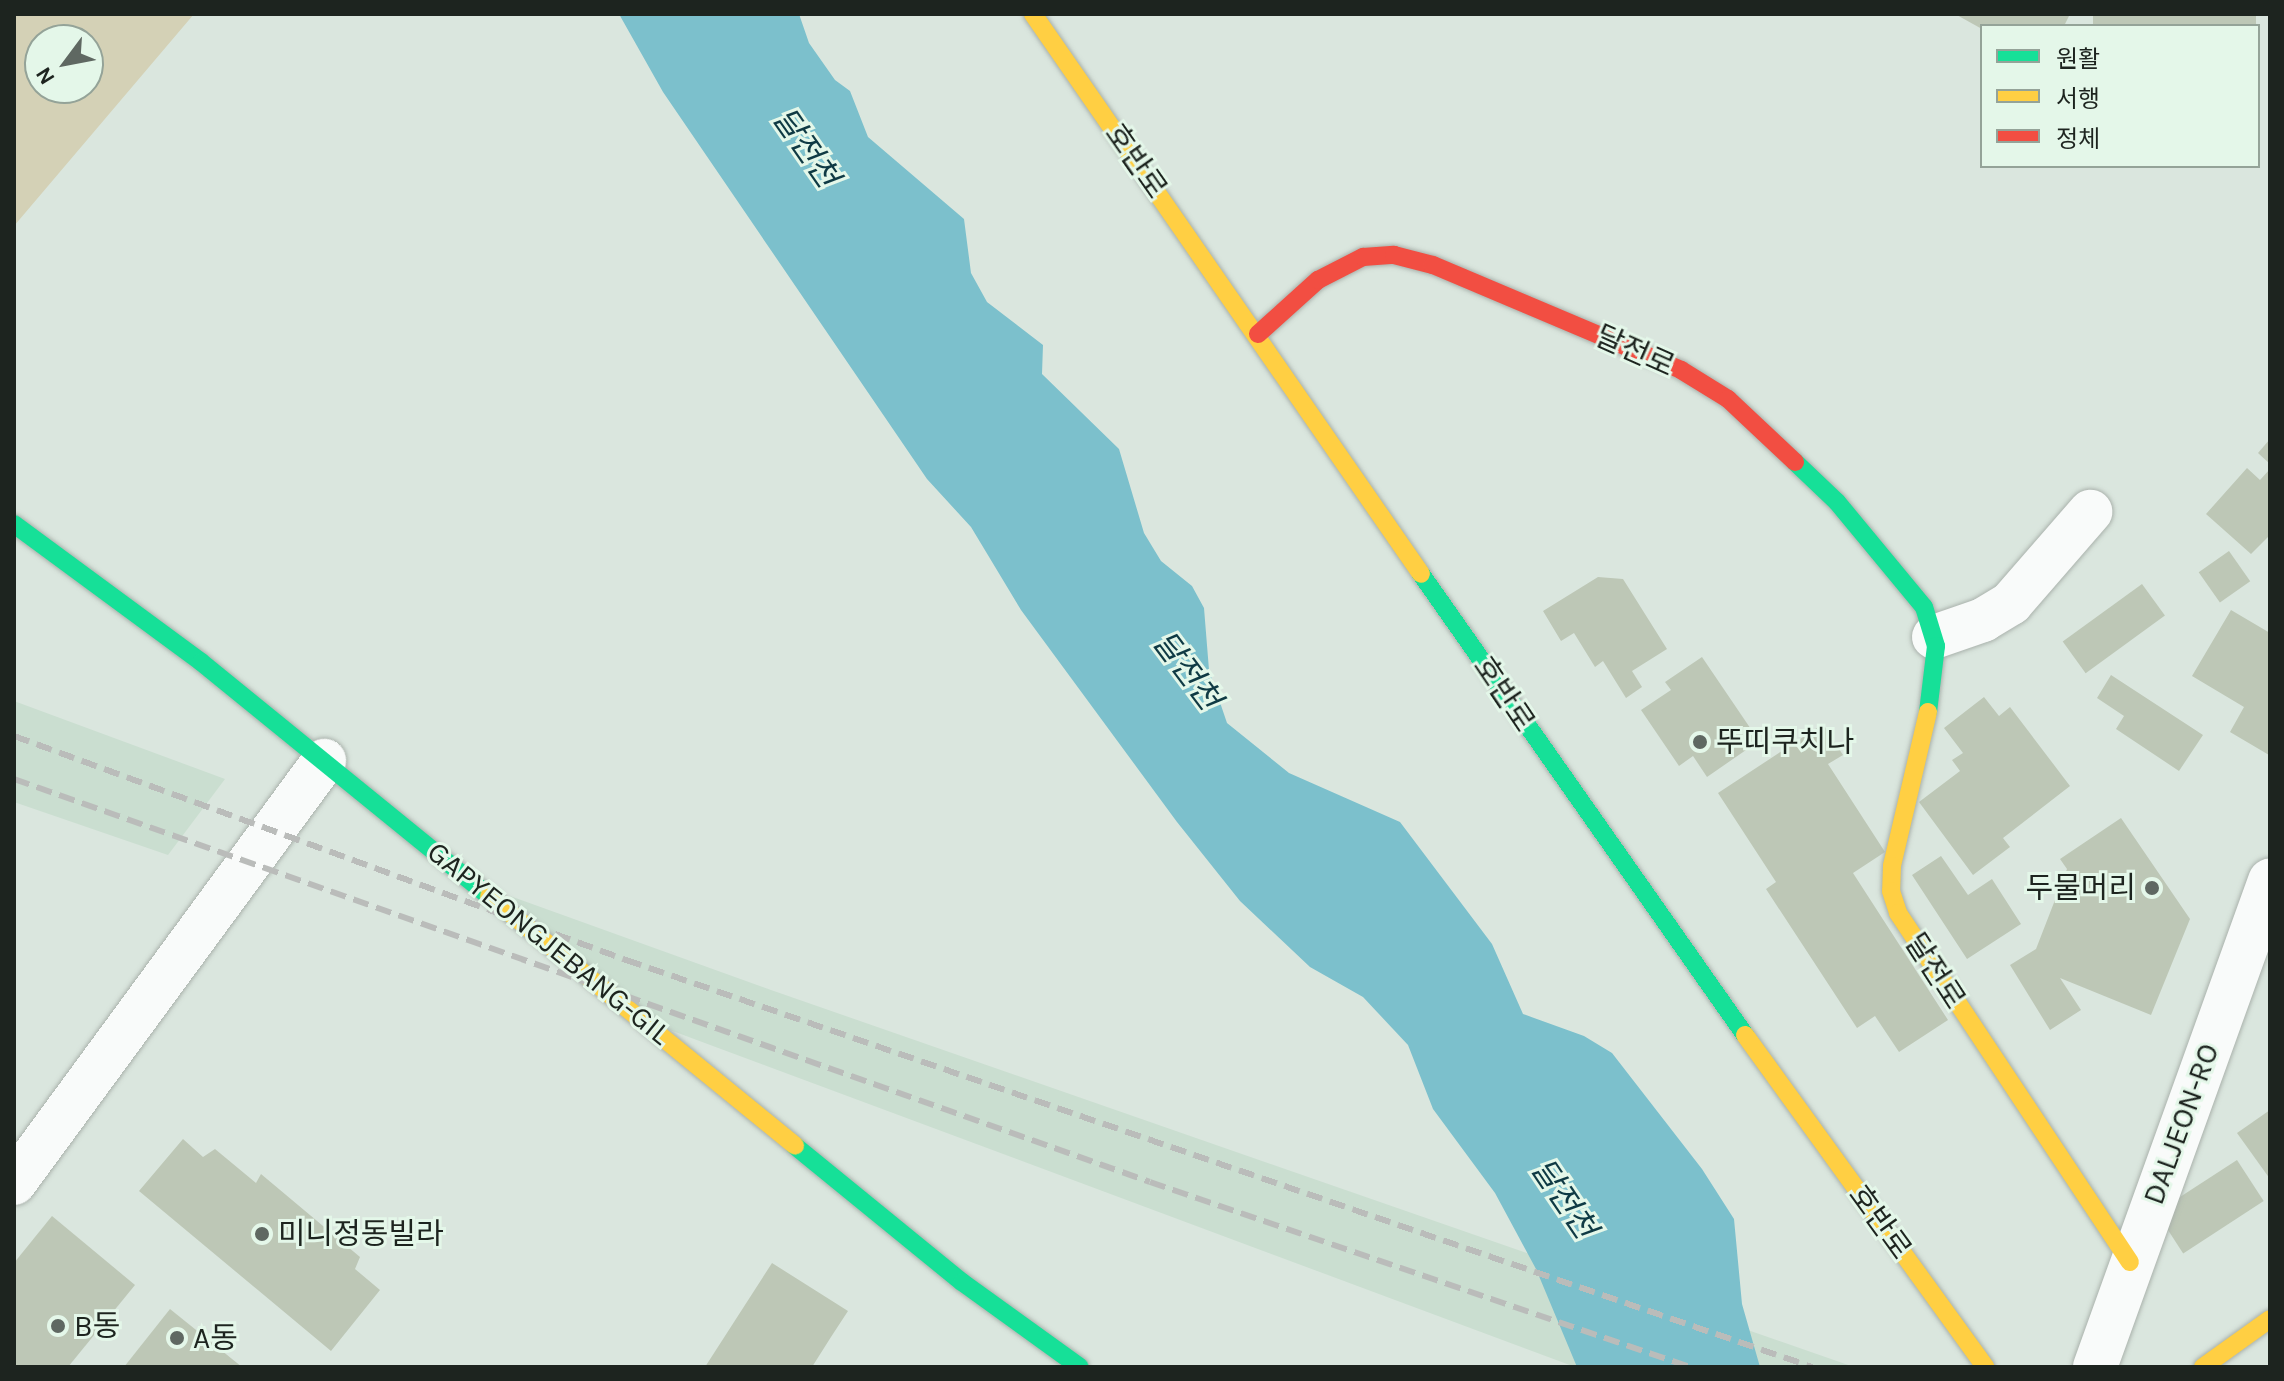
<!DOCTYPE html>
<meta charset="utf-8">
<style>
body{margin:0}
#map{position:relative;width:2284px;height:1381px;overflow:hidden;background:#dae6de;font-family:Karla,"Noto Sans KR",sans-serif}
div>[style]{position:absolute}
.built>*{inset:0;background:#caded0}
.green>*{inset:0;background:#d4d1b6}
.water>*{inset:0;background:#7cc0cc}
.building>*{inset:0;background:#bdc7b6;transform-origin:0 0}
.roads{filter:drop-shadow(0 0 2px #aab2ac) drop-shadow(0 0 2px #aab2ac)}
.street>*{height:44px;margin:-22px;padding:0 22px;transform-origin:22px;border-radius:22px;background:#f9fbfa}
.fast>*{height:18px;margin:-9px;padding:0 9px;transform-origin:9px;border-radius:9px;background:#16e098}
.slow>*{height:18px;margin:-9px;padding:0 9px;transform-origin:9px;border-radius:9px;background:#ffcf43}
.jam>*{height:18px;margin:-9px;padding:0 9px;transform-origin:9px;border-radius:9px;background:#f24e42}
.rail>*{height:6px;margin-top:-3px;transform-origin:0;background:repeating-linear-gradient(90deg,#babcba 0 16px,transparent 0 24px)}
.dots>*{width:22px;height:22px;translate:-50% -50%;box-sizing:border-box;border:4px solid #e4f7e9;border-radius:50%}
span{translate:-50% -50%;white-space:nowrap;text-align:center;line-height:1.15;-webkit-text-stroke:6px #e4f7e9;paint-order:stroke}
.street-label{font-size:30px;color:#1d241f}
.poi-label{font-size:30px;color:#1d241f}
.left{translate:0 -50%;text-align:left}
.right{translate:-100% -50%;text-align:right}
.water-label{font-size:32px;color:#0f3a44;font-style:italic}
.frame{position:absolute;inset:0;border:16px solid #1d241f;pointer-events:none}
.legend{position:absolute;left:1980px;top:24px;width:280px;height:144px;box-sizing:border-box;background:#e4f7e9;border:2px solid #94a398;margin:0;padding:10px 14px;list-style:none;font-size:24px;color:#1d241f}
.legend li{display:flex;align-items:center;gap:16px;height:40px}
.legend b{width:40px;border:2px solid #94a398}
.north{position:absolute;left:24px;top:24px;width:80px;height:80px;box-sizing:border-box;background:#e4f7e9;border:2px solid #94a398;border-radius:50%;rotate:238deg;font-size:22px;font-weight:700;line-height:32px;text-align:center;color:#1d241f}
.north::after{content:'';display:block;margin:auto;width:28px;height:36px;background:#5f6862;clip-path:polygon(50% 0,100% 100%,50% 72%,0 100%)}
</style>
<div id="map">
<div class="built">
<div style="clip-path:polygon(14px 701px,225px 779px,168px 855px,14px 802px)"></div>
<div style="clip-path:polygon(510px 896px,771px 990px,1854px 1367px,1575px 1367px,643px 1020px)"></div>
</div>
<div class="green">
<div style="clip-path:polygon(evenodd,14px 14px,194px 14px,14px 226px,14px 14px,40px 40px,88px 40px,88px 88px,40px 88px,40px 40px)"></div>
</div>
<div class="water">
<div style="clip-path:polygon(619px 14px,799px 14px,809px 43px,835px 80px,850px 91px,868px 137px,964px 219px,971px 273px,987px 302px,1043px 345px,1042px 374px,1119px 449px,1144px 533px,1161px 561px,1192px 586px,1204px 608px,1209px 670px,1227px 723px,1289px 773px,1400px 822px,1492px 944px,1523px 1014px,1584px 1036px,1612px 1053px,1702px 1169px,1734px 1219px,1742px 1304px,1760px 1367px,1577px 1367px,1536px 1269px,1495px 1193px,1433px 1109px,1408px 1045px,1363px 997px,1310px 967px,1240px 901px,1177px 822px,1021px 610px,971px 527px,927px 479px,663px 92px)"></div>
</div>
<div class="building">
<div style="clip-path:polygon(1955px 14px,2070px 14px,2064px 26px,1982px 29px)"></div>
<div style="left:2093px;top:14px;width:163px;height:12px"></div>
<div style="clip-path:polygon(2270px 439px,2270px 464px,2258px 453px)"></div>
<div style="clip-path:polygon(2247px 468px,2260px 480px,2270px 469px,2270px 535px,2251px 554px,2206px 514px)"></div>
<div style="left:2229px;top:551px;width:37px;height:37px;rotate:55deg"></div>
<div style="clip-path:polygon(1598px 577px,1623px 579px,1667px 649px,1632px 671px,1642px 687px,1626px 698px,1603px 661px,1595px 667px,1574px 633px,1561px 641px,1543px 611px)"></div>
<div style="left:2142px;top:584px;width:39px;height:98px;rotate:54deg"></div>
<div style="clip-path:polygon(2231px 610px,2270px 633px,2269px 755px,2230px 732px,2244px 707px,2192px 676px)"></div>
<div style="clip-path:polygon(1702px 657px,1759px 741px,1707px 777px,1693px 756px,1679px 766px,1641px 710px,1671px 690px,1665px 682px)"></div>
<div style="clip-path:polygon(2111px 675px,2203px 735px,2179px 771px,2116px 729px,2124px 716px,2097px 698px)"></div>
<div style="clip-path:polygon(1984px 697px,1999px 716px,2010px 707px,2070px 786px,2003px 838px,2010px 847px,1973px 875px,1919px 802px,1960px 771px,1952px 760px,1963px 753px,1944px 728px)"></div>
<div style="clip-path:polygon(1823px 724px,1843px 755px,1828px 764px,1885px 852px,1853px 873px,1948px 1020px,1899px 1052px,1875px 1016px,1857px 1028px,1766px 889px,1776px 882px,1718px 793px)"></div>
<div style="clip-path:polygon(2121px 818px,2190px 919px,2151px 1015px,2060px 978px,2081px 1010px,2050px 1030px,2010px 965px,2036px 949px,2067px 869px,2060px 859px)"></div>
<div style="clip-path:polygon(1941px 856px,1968px 895px,1992px 879px,2021px 924px,1967px 959px,1912px 875px)"></div>
<div style="clip-path:polygon(2270px 1110px,2270px 1179px,2237px 1133px)"></div>
<div style="clip-path:polygon(183px 1139px,203px 1157px,215px 1149px,256px 1183px,261px 1174px,360px 1257px,355px 1269px,380px 1290px,331px 1351px,139px 1191px)"></div>
<div style="left:2237px;top:1160px;width:49px;height:96px;rotate:57deg"></div>
<div style="clip-path:polygon(52px 1216px,135px 1285px,68px 1367px,14px 1367px,14px 1263px)"></div>
<div style="clip-path:polygon(772px 1263px,848px 1311px,831px 1337px,812px 1367px,705px 1367px)"></div>
<div style="clip-path:polygon(170px 1309px,242px 1367px,124px 1367px)"></div>
</div>
<div class="roads">
<div class="street">
<div style="left:1934px;top:637px;width:52px;rotate:-19.1deg"></div>
<div style="left:1983px;top:620px;width:33px;rotate:-31deg"></div>
<div style="left:2011px;top:603px;width:121px;rotate:-49deg"></div>
<div style="left:14px;top:1183px;width:524px;rotate:-53.7deg"></div>
<div style="left:2095px;top:1367px;width:517px;rotate:-70.2deg"></div>
</div>
<div class="fast">
<div style="left:1795px;top:462px;width:58px;rotate:43.6deg"></div>
<div style="left:1837px;top:502px;width:136px;rotate:50.4deg"></div>
<div style="left:1924px;top:607px;width:41px;rotate:72.9deg"></div>
<div style="left:1936px;top:646px;width:66px;rotate:96.9deg"></div>
<div style="left:14px;top:524px;width:232px;rotate:36.4deg"></div>
<div style="left:201px;top:662px;width:371px;rotate:39.1deg"></div>
<div style="left:1421px;top:574px;width:563px;rotate:54.9deg"></div>
<div style="left:795px;top:1146px;width:215px;rotate:39.2deg"></div>
<div style="left:962px;top:1282px;width:145px;rotate:35.8deg"></div>
</div>
<div class="slow">
<div style="left:1033px;top:14px;width:681px;rotate:55.28deg"></div>
<div style="left:1928px;top:712px;width:158px;rotate:103.2deg"></div>
<div style="left:1892px;top:866px;width:25px;rotate:92deg"></div>
<div style="left:1891px;top:891px;width:23px;rotate:72deg"></div>
<div style="left:1898px;top:913px;width:419px;rotate:56.4deg"></div>
<div style="left:489px;top:896px;width:395px;rotate:39.2deg"></div>
<div style="left:1745px;top:1035px;width:410px;rotate:54.1deg"></div>
<div style="left:2203px;top:1367px;width:82px;rotate:-35.6deg"></div>
</div>
<div class="jam">
<div style="left:1258px;top:334px;width:81px;rotate:-42deg"></div>
<div style="left:1318px;top:280px;width:51px;rotate:-27.1deg"></div>
<div style="left:1363px;top:257px;width:31px;rotate:-4deg"></div>
<div style="left:1394px;top:255px;width:40px;rotate:14.4deg"></div>
<div style="left:1433px;top:265px;width:269px;rotate:22.9deg"></div>
<div style="left:1681px;top:370px;width:55px;rotate:31.7deg"></div>
<div style="left:1728px;top:399px;width:92px;rotate:43.2deg"></div>
</div>
</div>
<div class="rail">
<div style="left:14px;top:736px;width:652px;rotate:20.1deg"></div>
<div style="left:626px;top:960px;width:1254px;rotate:18.94deg"></div>
<div style="left:14px;top:779px;width:1205px;rotate:19.53deg"></div>
<div style="left:1150px;top:1182px;width:571px;rotate:18.91deg"></div>
</div>
<div class="dots">
<div style="left:1700px;top:742px;background:#5f6862"></div>
<div style="left:2152px;top:888px;background:#5f6862"></div>
<div style="left:262px;top:1234px;background:#5f6862"></div>
<div style="left:58px;top:1326px;background:#5f6862"></div>
<div style="left:177px;top:1338px;background:#5f6862"></div>
</div>
<div class="street-label">
<span style="left:1136px;top:161px;rotate:55deg">호반로</span>
<span style="left:1635px;top:351px;rotate:24deg">달전로</span>
<span style="left:1504px;top:694px;rotate:56deg">호반로</span>
<span style="left:549px;top:943px;rotate:39deg">GAPYEONGJEBANG-GIL</span>
<span style="left:1935px;top:971px;rotate:57deg">달전로</span>
<span style="left:2181px;top:1124px;rotate:-70deg">DALJEON-RO</span>
<span style="left:1880px;top:1222px;rotate:54deg">호반로</span>
</div>
<div class="poi-label">
<span class="left" style="left:1716px;top:742px">뚜띠쿠치나</span>
<span class="right" style="left:2136px;top:888px">두물머리</span>
<span class="left" style="left:278px;top:1234px">미니정동빌라</span>
<span class="left" style="left:74px;top:1326px">B동</span>
<span class="left" style="left:193px;top:1338px">A동</span>
</div>
<div class="water-label">
<span style="left:805px;top:148px;rotate:55deg">달전천</span>
<span style="left:1186px;top:671px;rotate:53deg">달전천</span>
<span style="left:1563px;top:1199px;rotate:56deg">달전천</span>
</div>
<div class="frame"></div>
<ul class="legend">
<li><b style="height:10px;background:#16e098"></b>원활</li>
<li><b style="height:10px;background:#ffcf43"></b>서행</li>
<li><b style="height:10px;background:#f24e42"></b>정체</li>
</ul>
<div class="north">N</div>
</div>
